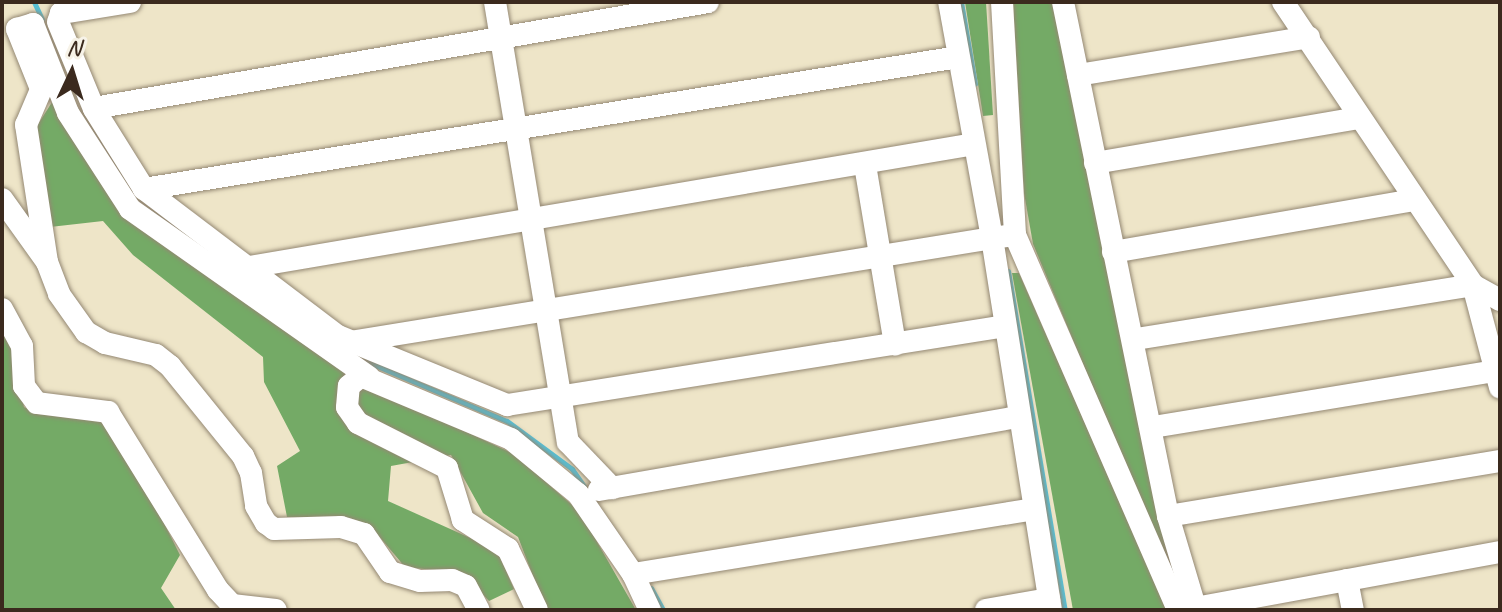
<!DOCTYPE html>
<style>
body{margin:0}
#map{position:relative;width:1502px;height:612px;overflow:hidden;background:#eee5c8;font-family:Caveat,sans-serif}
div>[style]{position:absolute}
.forest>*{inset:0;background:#74aa66}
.stream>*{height:5px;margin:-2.5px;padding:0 2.5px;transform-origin:2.5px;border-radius:2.5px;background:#57bfd4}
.roads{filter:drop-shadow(0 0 2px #948873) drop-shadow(0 0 2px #948873)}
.minor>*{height:22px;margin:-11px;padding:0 11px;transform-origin:11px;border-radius:11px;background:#fff}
span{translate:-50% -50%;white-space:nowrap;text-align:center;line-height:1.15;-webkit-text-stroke:6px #f7f3e8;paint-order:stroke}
.frame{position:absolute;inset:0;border:4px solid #3b2a1e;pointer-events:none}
.north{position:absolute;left:32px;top:32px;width:80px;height:80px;-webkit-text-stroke:6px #f7f3e8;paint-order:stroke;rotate:4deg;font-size:22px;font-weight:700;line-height:32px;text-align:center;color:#3b2a1e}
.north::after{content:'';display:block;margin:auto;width:28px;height:36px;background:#3b2a1e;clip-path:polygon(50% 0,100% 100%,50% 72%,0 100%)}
</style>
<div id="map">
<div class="forest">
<div style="clip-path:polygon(965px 2px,986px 2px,993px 115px,983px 116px)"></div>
<div style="clip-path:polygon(1013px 2px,1058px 2px,1176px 572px,1165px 561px,1033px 244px,1024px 193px)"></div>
<div style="clip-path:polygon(54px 99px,125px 217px,385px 394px,514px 454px,580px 512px,636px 610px,546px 610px,518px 537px,483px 513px,451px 455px,391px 466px,388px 501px,497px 550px,514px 589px,489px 601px,463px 573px,405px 567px,372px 528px,350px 518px,287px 517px,277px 466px,300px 451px,264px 382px,263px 357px,133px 255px,103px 221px,50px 227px,35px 129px)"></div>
<div style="clip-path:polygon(1012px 273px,1019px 273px,1167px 610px,1073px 610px)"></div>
<div style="clip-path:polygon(2px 330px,13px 350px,24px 407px,37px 414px,102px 421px,154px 503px,180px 555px,161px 588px,176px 610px,2px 610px)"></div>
</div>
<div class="stream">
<div style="left:34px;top:2px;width:19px;rotate:65deg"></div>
<div style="left:961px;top:2px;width:83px;rotate:80.3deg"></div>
<div style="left:1008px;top:271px;width:344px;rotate:80.5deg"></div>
<div style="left:363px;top:360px;width:156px;rotate:23deg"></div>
<div style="left:507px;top:421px;width:81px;rotate:36.4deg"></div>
<div style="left:572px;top:469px;width:21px;rotate:55deg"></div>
<div style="left:651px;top:588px;width:25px;rotate:61deg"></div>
</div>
<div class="roads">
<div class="minor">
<div style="left:130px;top:2px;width:70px;rotate:170.9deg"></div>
<div style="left:61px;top:13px;width:9px;rotate:108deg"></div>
<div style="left:58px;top:22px;width:94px;rotate:67.5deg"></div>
<div style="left:94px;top:109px;width:94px;rotate:58deg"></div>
<div style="left:144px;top:189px;width:243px;rotate:37.2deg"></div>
<div style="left:338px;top:336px;width:183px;rotate:22.2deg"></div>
<div style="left:507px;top:405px;width:504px;rotate:-9.01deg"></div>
<div style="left:495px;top:2px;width:446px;rotate:80.6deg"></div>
<div style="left:568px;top:442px;width:64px;rotate:46.3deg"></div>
<div style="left:1002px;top:2px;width:233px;rotate:86.8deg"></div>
<div style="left:1015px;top:235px;width:23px;rotate:173deg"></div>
<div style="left:992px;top:238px;width:377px;rotate:81deg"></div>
<div style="left:1063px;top:2px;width:525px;rotate:78.45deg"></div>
<div style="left:1168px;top:516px;width:98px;rotate:73.4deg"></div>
<div style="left:1283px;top:2px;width:341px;rotate:56.1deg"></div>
<div style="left:1473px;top:285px;width:31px;rotate:29deg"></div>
<div style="left:1078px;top:75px;width:234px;rotate:-9.3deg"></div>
<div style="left:94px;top:108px;width:623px;rotate:-9.79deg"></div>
<div style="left:1095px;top:163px;width:268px;rotate:-9.7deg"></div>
<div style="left:865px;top:165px;width:182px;rotate:80.5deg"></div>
<div style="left:144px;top:189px;width:825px;rotate:-9.21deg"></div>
<div style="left:2px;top:199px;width:77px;rotate:54.5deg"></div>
<div style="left:47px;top:262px;width:34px;rotate:69deg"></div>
<div style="left:59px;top:294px;width:47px;rotate:54.6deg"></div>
<div style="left:86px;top:332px;width:22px;rotate:30deg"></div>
<div style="left:105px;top:343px;width:52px;rotate:13.2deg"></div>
<div style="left:156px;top:355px;width:18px;rotate:38deg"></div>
<div style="left:170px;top:366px;width:116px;rotate:51deg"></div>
<div style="left:243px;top:456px;width:19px;rotate:65deg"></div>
<div style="left:251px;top:473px;width:33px;rotate:81deg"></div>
<div style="left:256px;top:506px;width:20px;rotate:60deg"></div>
<div style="left:266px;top:523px;width:10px;rotate:37deg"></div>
<div style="left:274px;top:529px;width:67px;rotate:-1.7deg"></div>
<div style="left:341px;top:527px;width:24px;rotate:17deg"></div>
<div style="left:364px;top:534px;width:46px;rotate:55.6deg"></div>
<div style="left:390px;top:572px;width:31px;rotate:17deg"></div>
<div style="left:420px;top:581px;width:32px;rotate:-2deg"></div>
<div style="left:452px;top:580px;width:15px;rotate:23deg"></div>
<div style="left:466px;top:586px;width:27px;rotate:62deg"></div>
<div style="left:1015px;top:235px;width:409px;rotate:66.5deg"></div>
<div style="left:1113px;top:252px;width:306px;rotate:-9.8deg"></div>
<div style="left:47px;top:262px;width:139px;rotate:-98.7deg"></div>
<div style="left:26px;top:125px;width:39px;rotate:-67deg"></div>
<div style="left:41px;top:89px;width:65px;rotate:-111.8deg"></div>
<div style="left:17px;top:29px;width:17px;rotate:-17deg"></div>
<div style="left:33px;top:24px;width:96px;rotate:68.5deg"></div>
<div style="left:68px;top:113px;width:114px;rotate:57.1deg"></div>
<div style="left:130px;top:209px;width:292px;rotate:35.1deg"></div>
<div style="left:249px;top:267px;width:735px;rotate:-9.63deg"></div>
<div style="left:2px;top:309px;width:42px;rotate:61.6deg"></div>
<div style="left:22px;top:346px;width:40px;rotate:87.1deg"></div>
<div style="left:24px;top:386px;width:21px;rotate:53deg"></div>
<div style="left:37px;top:403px;width:72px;rotate:7.2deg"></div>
<div style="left:108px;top:412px;width:209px;rotate:58.3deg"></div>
<div style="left:218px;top:590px;width:21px;rotate:47deg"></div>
<div style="left:232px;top:605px;width:44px;rotate:6.5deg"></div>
<div style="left:1136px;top:339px;width:341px;rotate:-9.1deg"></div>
<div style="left:1473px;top:285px;width:106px;rotate:75.2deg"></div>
<div style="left:356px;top:341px;width:644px;rotate:-9.2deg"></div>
<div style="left:992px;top:238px;width:240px;rotate:-100.3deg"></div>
<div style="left:1153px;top:427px;width:348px;rotate:-9.3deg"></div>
<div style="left:599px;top:490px;width:426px;rotate:-9.9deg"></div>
<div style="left:1168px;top:516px;width:337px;rotate:-9.4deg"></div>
<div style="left:633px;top:574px;width:406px;rotate:-9.2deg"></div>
<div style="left:1347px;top:580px;width:31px;rotate:79deg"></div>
<div style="left:1195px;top:608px;width:310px;rotate:-10.4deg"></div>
<div style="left:537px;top:610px;width:68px;rotate:-115.4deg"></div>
<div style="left:508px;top:549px;width:54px;rotate:-147.2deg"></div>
<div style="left:463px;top:520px;width:54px;rotate:-107.1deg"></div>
<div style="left:447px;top:468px;width:100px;rotate:-153.2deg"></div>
<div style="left:358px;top:423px;width:19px;rotate:-125deg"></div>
<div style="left:347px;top:407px;width:21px;rotate:-85deg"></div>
<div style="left:349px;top:386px;width:16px;rotate:-40deg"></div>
<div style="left:361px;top:376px;width:163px;rotate:22.8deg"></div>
<div style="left:511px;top:439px;width:87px;rotate:39.4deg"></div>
<div style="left:578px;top:494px;width:97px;rotate:55.5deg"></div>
<div style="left:633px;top:574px;width:40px;rotate:65deg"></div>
<div style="left:986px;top:610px;width:64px;rotate:-9.9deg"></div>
</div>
</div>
<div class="frame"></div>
<div class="north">N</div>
</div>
